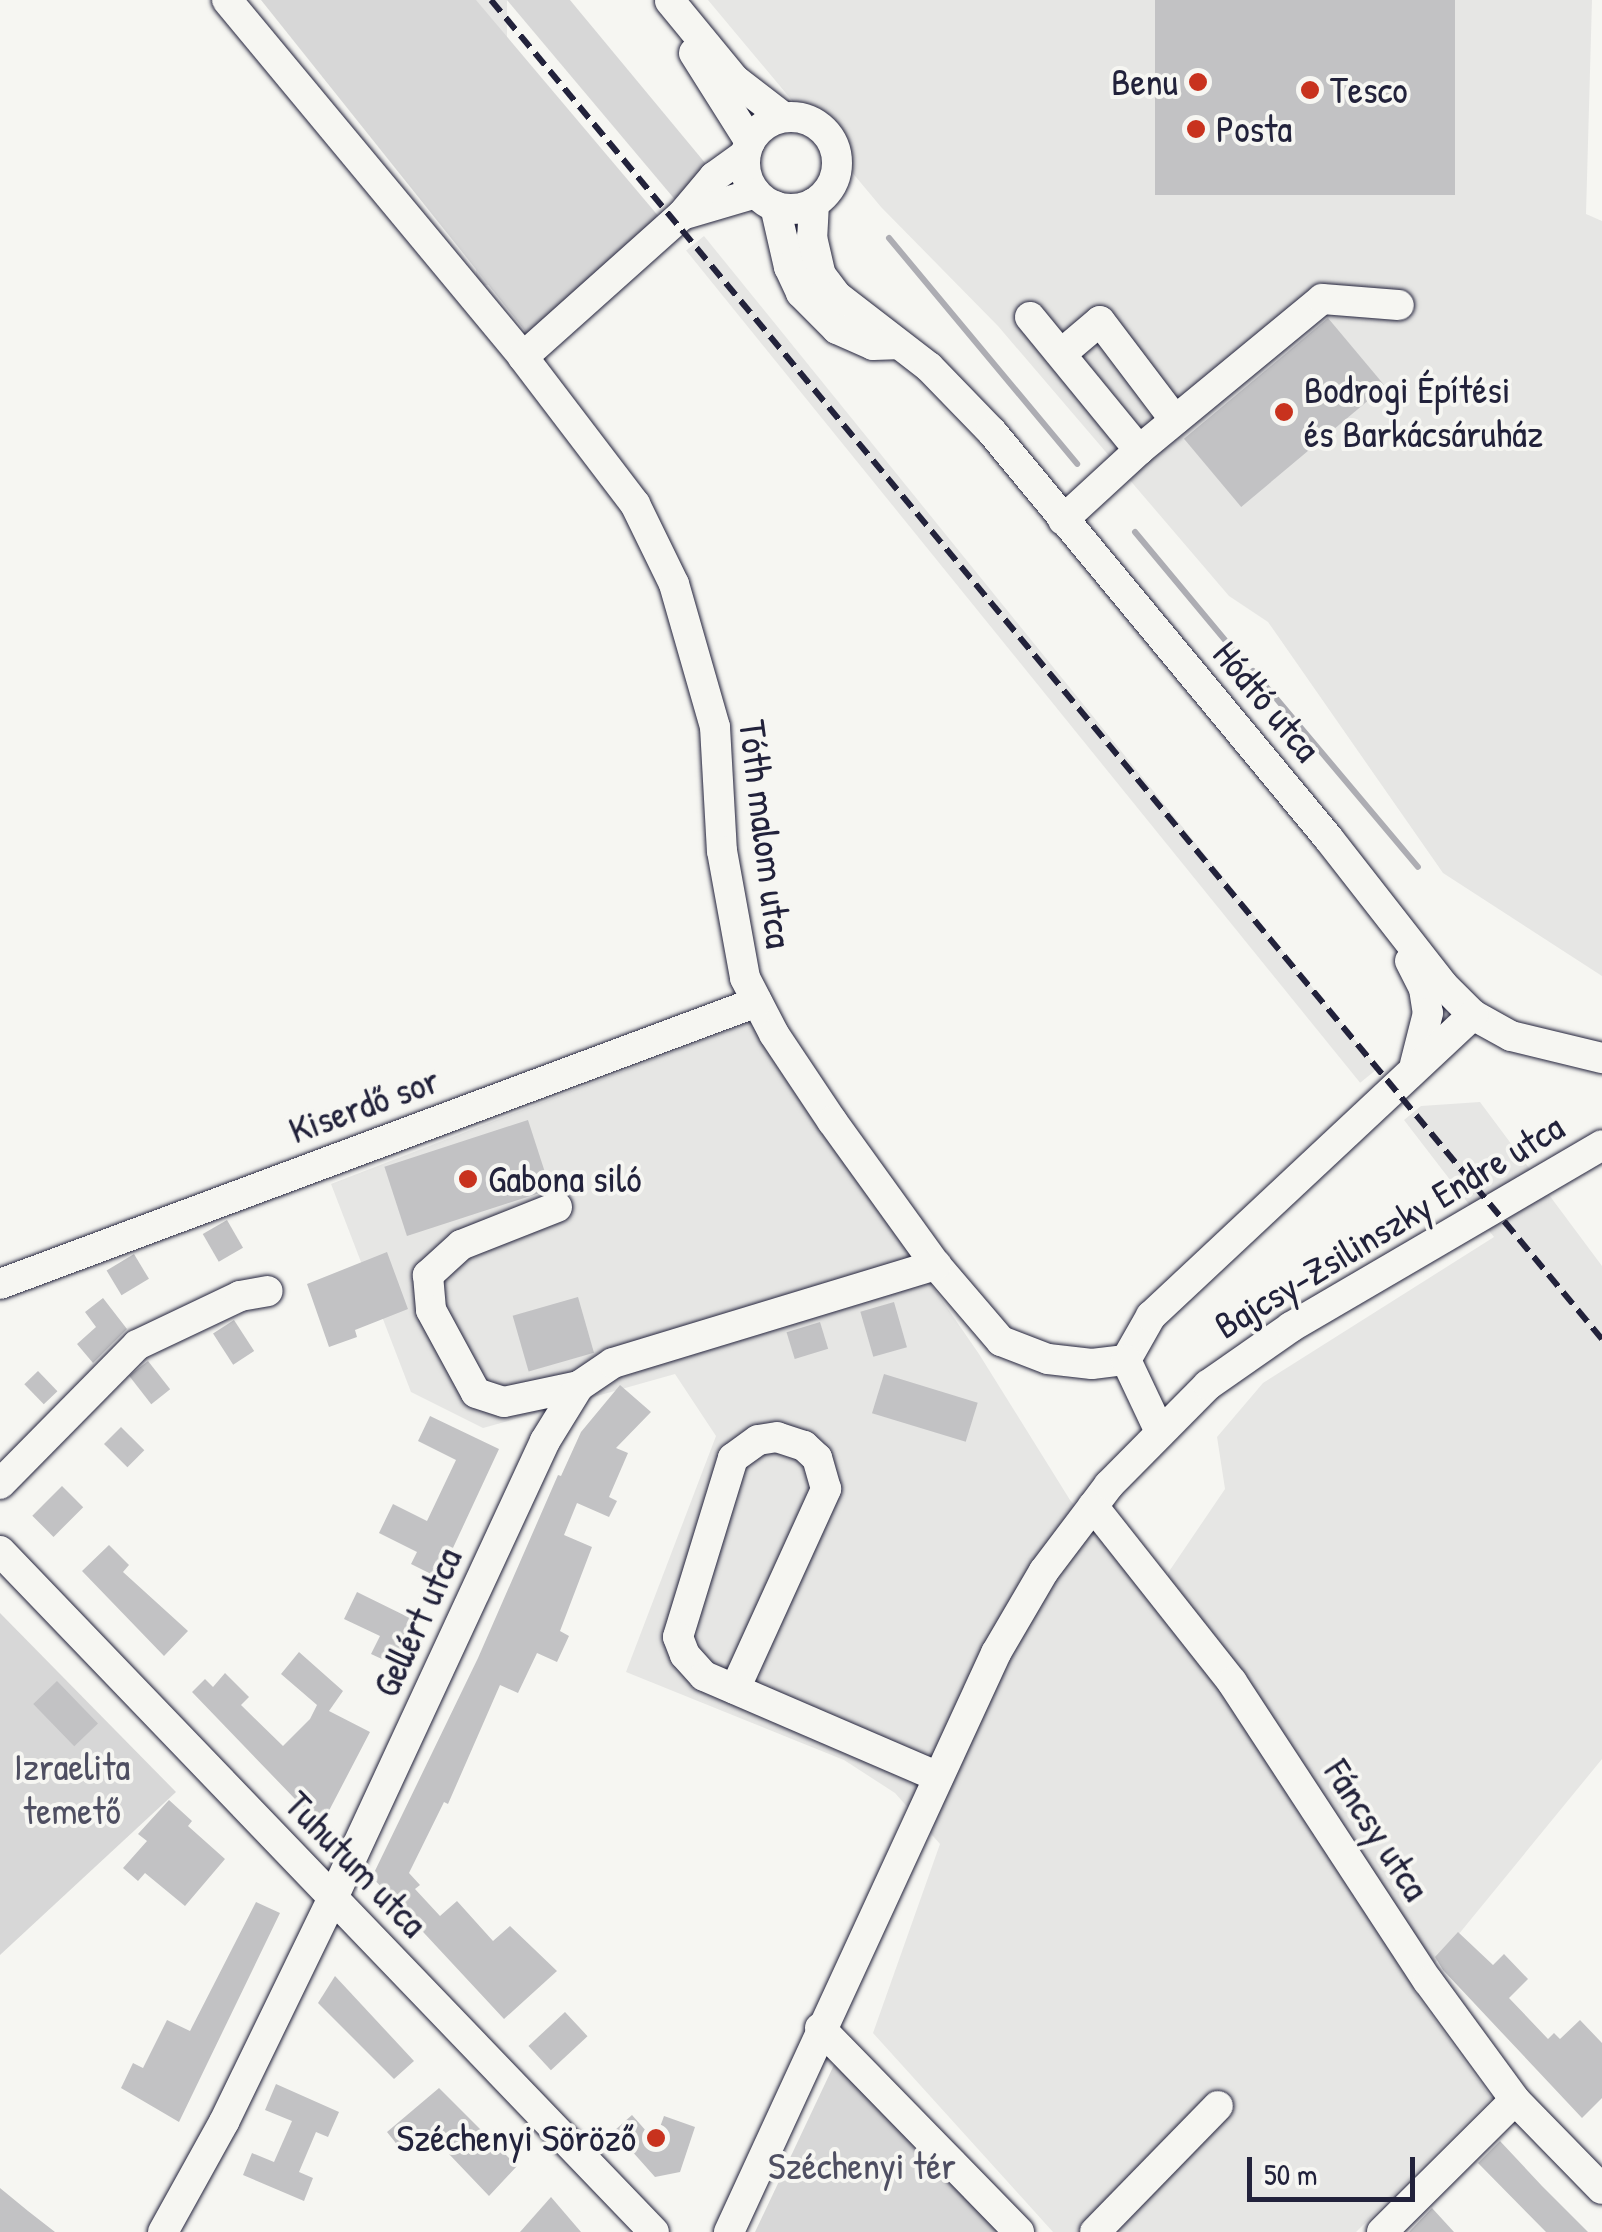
<!DOCTYPE html>
<meta charset="utf-8">
<style>
body{margin:0}
#map{position:relative;width:1602px;height:2232px;overflow:hidden;background:#f6f6f2;font-family:"Patrick Hand",sans-serif}
div>[style]{position:absolute}
.built>*{inset:0;background:#e6e6e4;transform-origin:0 0}
.green>*{inset:0;background:#d7d7d7}
.stream>*{height:6px;margin:-3px;padding:0 3px;transform-origin:3px;border-radius:3px;background:#adadb3}
.building>*{inset:0;background:#c2c2c4;transform-origin:0 0}
.roads{filter:drop-shadow(0 0 2px #22223b) drop-shadow(0 0 2px #22223b)}
.minor>*{height:30px;margin:-15px;padding:0 15px;transform-origin:15px;border-radius:15px;background:#f6f6f2}
.minor>.ring{margin:-15px;padding:0;box-sizing:content-box;background:none;border:30px solid #f6f6f2;border-radius:50%}
.rail>*{height:6px;margin-top:-3px;transform-origin:0;background:repeating-linear-gradient(90deg,#22223b 0 15px,transparent 0 23px)}
.dots>*{width:28px;height:28px;translate:-50% -50%;box-sizing:border-box;border:5px solid #f6f6f2;border-radius:50%}
span{translate:-50% -50%;white-space:nowrap;text-align:center;line-height:1.15;-webkit-text-stroke:8px #f6f6f2;paint-order:stroke}
.poi-label{font-size:38px;color:#22223b}
.right{translate:-100% -50%;text-align:right}
.left{translate:0 -50%;text-align:left}
.street-label{font-size:38px;color:#22223b}
.park-label{font-size:38px;color:#4f4f62}
.scale{position:absolute;left:1247px;top:2157px;width:168px;height:45px;box-sizing:border-box;border:5px solid #22223b;border-top:0;padding-left:12px;font-size:30px;line-height:35px;white-space:nowrap;color:#22223b;-webkit-text-stroke:8px #f6f6f2;paint-order:stroke}
</style>
<div id="map">
<div class="built">
<div style="left:476px;top:0;width:31px;height:285px"></div>
<div style="clip-path:polygon(708px 0,1592px 0,1586px 214px,1602px 221px,1602px 976px,1443px 873px,1268px 622px,1229px 596px,998px 326px,881px 207px)"></div>
<div style="left:704px;top:236px;width:1071px;height:23px;rotate:51deg"></div>
<div style="clip-path:polygon(750px 1022px,979px 1354px,1070px 1500px,1170px 1618px,1168px 1573px,1225px 1489px,1217px 1437px,1263px 1383px,1494px 1237px,1404px 1120px,1421px 1106px,1480px 1102px,1602px 1266px,1602px 1759px,1413px 1990px,1491px 2098px,1356px 2232px,1053px 2232px,873px 2033px,940px 1844px,895px 1793px,844px 1760px,626px 1672px,716px 1436px,675px 1374px,483px 1428px,411px 1392px,331px 1184px)"></div>
</div>
<div class="green">
<div style="clip-path:polygon(261px 0,476px 0,660px 218px,530px 337px)"></div>
<div style="clip-path:polygon(507px 0,570px 0,706px 164px,677px 202px)"></div>
<div style="clip-path:polygon(0 1613px,176px 1792px,0 1955px)"></div>
<div style="clip-path:polygon(841px 2050px,1019px 2232px,755px 2232px)"></div>
</div>
<div class="stream">
<div style="left:889px;top:238px;width:294px;rotate:50.2deg"></div>
<div style="left:1135px;top:532px;width:156px;rotate:50.2deg"></div>
<div style="left:1253px;top:671px;width:256px;rotate:49.9deg"></div>
</div>
<div class="building">
<div style="left:1155px;top:0;width:300px;height:195px"></div>
<div style="left:1328px;top:318px;width:89px;height:188px;rotate:50deg"></div>
<div style="left:528px;top:1120px;width:73px;height:151px;rotate:72deg"></div>
<div style="left:227px;top:1220px;width:32px;height:28px;rotate:60deg"></div>
<div style="clip-path:polygon(387px 1252px,408px 1309px,355px 1330px,357px 1337px,329px 1347px,307px 1284px)"></div>
<div style="left:134px;top:1254px;width:29px;height:32px;rotate:59deg"></div>
<div style="left:578px;top:1297px;width:58px;height:68px;rotate:74deg"></div>
<div style="clip-path:polygon(103px 1298px,127px 1329px,93px 1363px,77px 1344px,96px 1327px,85px 1312px)"></div>
<div style="left:894px;top:1302px;width:47px;height:35px;rotate:74deg"></div>
<div style="left:234px;top:1320px;width:37px;height:25px;rotate:57deg"></div>
<div style="left:820px;top:1322px;width:28px;height:35px;rotate:73deg"></div>
<div style="left:148px;top:1361px;width:36px;height:24px;rotate:52deg"></div>
<div style="left:38px;top:1371px;width:28px;height:19px;rotate:46deg"></div>
<div style="left:884px;top:1374px;width:98px;height:41px;rotate:17deg"></div>
<div style="clip-path:polygon(620px 1385px,651px 1412px,616px 1448px,628px 1453px,609px 1497px,617px 1501px,609px 1517px,577px 1503px,564px 1535px,592px 1547px,560px 1631px,569px 1636px,557px 1662px,537px 1653px,518px 1693px,500px 1685px,448px 1804px,444px 1802px,409px 1873px,420px 1885px,415px 1889px,440px 1916px,457px 1901px,493px 1941px,510px 1926px,557px 1971px,504px 2019px,372px 1877px,478px 1658px,558px 1475px,561px 1476px,581px 1432px)"></div>
<div style="clip-path:polygon(430px 1416px,499px 1449px,439px 1578px,411px 1564px,417px 1552px,379px 1533px,393px 1504px,427px 1521px,456px 1460px,418px 1441px)"></div>
<div style="left:121px;top:1427px;width:33px;height:24px;rotate:45deg"></div>
<div style="left:62px;top:1486px;width:30px;height:42px;rotate:45deg"></div>
<div style="clip-path:polygon(109px 1545px,129px 1565px,123px 1572px,188px 1631px,164px 1656px,82px 1571px)"></div>
<div style="clip-path:polygon(357px 1592px,418px 1622px,397px 1666px,371px 1654px,380px 1636px,344px 1619px)"></div>
<div style="clip-path:polygon(299px 1652px,343px 1691px,329px 1711px,370px 1732px,321px 1826px,192px 1692px,205px 1679px,213px 1687px,225px 1673px,249px 1697px,241px 1705px,283px 1746px,310px 1719px,317px 1705px,281px 1674px)"></div>
<div style="left:57px;top:1681px;width:59px;height:33px;rotate:46deg"></div>
<div style="clip-path:polygon(169px 1800px,192px 1821px,188px 1826px,225px 1859px,185px 1906px,145px 1873px,138px 1881px,123px 1868px,147px 1841px,138px 1834px)"></div>
<div style="clip-path:polygon(256px 1902px,280px 1913px,179px 2122px,121px 2088px,133px 2063px,143px 2068px,167px 2020px,190px 2031px)"></div>
<div style="clip-path:polygon(1458px 1932px,1493px 1965px,1504px 1954px,1528px 1979px,1509px 1998px,1548px 2039px,1554px 2033px,1560px 2039px,1580px 2020px,1602px 2043px,1602px 2098px,1582px 2118px,1443px 1970px,1435px 1957px)"></div>
<div style="clip-path:polygon(335px 1976px,414px 2061px,394px 2079px,318px 2003px)"></div>
<div style="left:565px;top:2012px;width:33px;height:50px;rotate:47deg"></div>
<div style="clip-path:polygon(276px 2084px,339px 2112px,328px 2137px,316px 2132px,299px 2172px,313px 2178px,304px 2201px,243px 2175px,252px 2153px,274px 2162px,292px 2121px,265px 2110px)"></div>
<div style="clip-path:polygon(439px 2088px,517px 2166px,489px 2196px,428px 2132px,403px 2152px,387px 2132px)"></div>
<div style="clip-path:polygon(632px 2115px,655px 2141px,664px 2116px,695px 2127px,680px 2172px,655px 2177px,614px 2131px)"></div>
<div style="clip-path:polygon(1500px 2141px,1542px 2186px,1588px 2232px,1546px 2232px,1478px 2163px)"></div>
<div style="clip-path:polygon(0 2188px,28px 2211px,55px 2232px,0 2232px)"></div>
<div style="clip-path:polygon(551px 2197px,581px 2232px,520px 2232px)"></div>
<div style="clip-path:polygon(1432px 2208px,1454px 2232px,1409px 2232px)"></div>
</div>
<div class="roads">
<div class="minor">
<div style="left:227px;top:0;width:464px;rotate:50.3deg"></div>
<div style="left:523px;top:357px;width:185px;rotate:52.7deg"></div>
<div style="left:635px;top:504px;width:89px;rotate:64deg"></div>
<div style="left:674px;top:584px;width:149px;rotate:74deg"></div>
<div style="left:715px;top:727px;width:124px;rotate:86.8deg"></div>
<div style="left:722px;top:851px;width:129px;rotate:79.7deg"></div>
<div style="left:745px;top:978px;width:63px;rotate:62.6deg"></div>
<div style="left:774px;top:1034px;width:105px;rotate:56.3deg"></div>
<div style="left:832px;top:1121px;width:178px;rotate:54.2deg"></div>
<div style="left:936px;top:1265px;width:100px;rotate:49.5deg"></div>
<div style="left:1001px;top:1341px;width:50px;rotate:21deg"></div>
<div style="left:1048px;top:1359px;width:44px;rotate:6.5deg"></div>
<div style="left:1092px;top:1364px;width:34px;rotate:-7deg"></div>
<div style="left:670px;top:1px;width:102px;rotate:50.6deg"></div>
<div style="left:735px;top:80px;width:61px;rotate:37.6deg"></div>
<div style="left:694px;top:53px;width:105px;rotate:57.8deg"></div>
<div class="ring" style="left:745px;top:117px;width:62px;height:62px"></div>
<div style="left:814px;top:203px;width:34px;rotate:93deg"></div>
<div style="left:812px;top:237px;width:39px;rotate:77deg"></div>
<div style="left:821px;top:275px;width:26px;rotate:53deg"></div>
<div style="left:837px;top:296px;width:116px;rotate:37.7deg"></div>
<div style="left:929px;top:367px;width:91px;rotate:45.9deg"></div>
<div style="left:992px;top:432px;width:528px;rotate:50.37deg"></div>
<div style="left:1329px;top:839px;width:185px;rotate:52deg"></div>
<div style="left:1443px;top:985px;width:42px;rotate:45deg"></div>
<div style="left:1473px;top:1015px;width:43px;rotate:28.9deg"></div>
<div style="left:1511px;top:1036px;width:94px;rotate:13.6deg"></div>
<div style="left:775px;top:206px;width:63px;rotate:77.1deg"></div>
<div style="left:789px;top:267px;width:29px;rotate:65deg"></div>
<div style="left:801px;top:293px;width:51px;rotate:45deg"></div>
<div style="left:837px;top:329px;width:39px;rotate:24deg"></div>
<div style="left:873px;top:345px;width:23px;rotate:-2deg"></div>
<div style="left:682px;top:215px;width:77px;rotate:-16.6deg"></div>
<div style="left:1030px;top:317px;width:172px;rotate:50.7deg"></div>
<div style="left:1061px;top:354px;width:51px;rotate:-40.2deg"></div>
<div style="left:1100px;top:321px;width:124px;rotate:52.9deg"></div>
<div style="left:523px;top:357px;width:213px;rotate:-41.8deg"></div>
<div style="left:682px;top:215px;width:50px;rotate:-49.9deg"></div>
<div style="left:714px;top:177px;width:39px;rotate:-36deg"></div>
<div style="left:1063px;top:520px;width:103px;rotate:-42.6deg"></div>
<div style="left:1139px;top:450px;width:237px;rotate:-39.5deg"></div>
<div style="left:1322px;top:299px;width:77px;rotate:4.5deg"></div>
<div style="left:1410px;top:961px;width:31px;rotate:63deg"></div>
<div style="left:1424px;top:989px;width:24px;rotate:81deg"></div>
<div style="left:1428px;top:1013px;width:53px;rotate:104.3deg"></div>
<div style="left:557px;top:1207px;width:103px;rotate:158.4deg"></div>
<div style="left:461px;top:1245px;width:45px;rotate:137.7deg"></div>
<div style="left:428px;top:1275px;width:35px;rotate:85deg"></div>
<div style="left:431px;top:1310px;width:94px;rotate:61.5deg"></div>
<div style="left:476px;top:1393px;width:29px;rotate:18deg"></div>
<div style="left:504px;top:1402px;width:77px;rotate:-12deg"></div>
<div style="left:0;top:1284px;width:808px;rotate:-20.43deg"></div>
<div style="left:1126px;top:1360px;width:51px;rotate:-60.4deg"></div>
<div style="left:1151px;top:1316px;width:441px;rotate:-43.1deg"></div>
<div style="left:1126px;top:1360px;width:80px;rotate:64.7deg"></div>
<div style="left:0;top:1484px;width:195px;rotate:-45.4deg"></div>
<div style="left:137px;top:1345px;width:114px;rotate:-25.4deg"></div>
<div style="left:240px;top:1296px;width:28px;rotate:-10deg"></div>
<div style="left:1093px;top:1506px;width:224px;rotate:51.7deg"></div>
<div style="left:1232px;top:1682px;width:358px;rotate:56.8deg"></div>
<div style="left:1428px;top:1981px;width:147px;rotate:53.8deg"></div>
<div style="left:1515px;top:2100px;width:124px;rotate:45.7deg"></div>
<div style="left:0;top:1551px;width:944px;rotate:46.16deg"></div>
<div style="left:735px;top:1689px;width:220px;rotate:-65.5deg"></div>
<div style="left:826px;top:1489px;width:32px;rotate:-106deg"></div>
<div style="left:817px;top:1458px;width:18px;rotate:-137deg"></div>
<div style="left:804px;top:1446px;width:28px;rotate:-162deg"></div>
<div style="left:777px;top:1437px;width:19px;rotate:171deg"></div>
<div style="left:758px;top:1440px;width:31px;rotate:144deg"></div>
<div style="left:733px;top:1458px;width:187px;rotate:107.1deg"></div>
<div style="left:678px;top:1637px;width:19px;rotate:69deg"></div>
<div style="left:685px;top:1655px;width:28px;rotate:48deg"></div>
<div style="left:704px;top:1676px;width:255px;rotate:23.3deg"></div>
<div style="left:820px;top:2028px;width:285px;rotate:45.7deg"></div>
<div style="left:163px;top:2232px;width:126px;rotate:-61deg"></div>
<div style="left:224px;top:2122px;width:249px;rotate:-64.1deg"></div>
<div style="left:333px;top:1898px;width:504px;rotate:-65.11deg"></div>
<div style="left:545px;top:1441px;width:65px;rotate:-58.3deg"></div>
<div style="left:579px;top:1386px;width:41px;rotate:-34.1deg"></div>
<div style="left:613px;top:1363px;width:338px;rotate:-16.9deg"></div>
<div style="left:729px;top:2232px;width:638px;rotate:-65.24deg"></div>
<div style="left:996px;top:1653px;width:95px;rotate:-59.7deg"></div>
<div style="left:1044px;top:1571px;width:108px;rotate:-52.9deg"></div>
<div style="left:1109px;top:1485px;width:141px;rotate:-45.3deg"></div>
<div style="left:1208px;top:1385px;width:101px;rotate:-34.9deg"></div>
<div style="left:1291px;top:1327px;width:360px;rotate:-30.3deg"></div>
<div style="left:1095px;top:2232px;width:176px;rotate:-45.7deg"></div>
<div style="left:1382px;top:2232px;width:187px;rotate:-44.8deg"></div>
</div>
</div>
<div class="rail">
<div style="left:491px;top:0;width:1740px;rotate:50.32deg"></div>
</div>
<div class="dots">
<div style="left:1198px;top:82px;background:#c8321e"></div>
<div style="left:1310px;top:90px;background:#c8321e"></div>
<div style="left:1196px;top:129px;background:#c8321e"></div>
<div style="left:1284px;top:412px;background:#c8321e"></div>
<div style="left:468px;top:1179px;background:#c8321e"></div>
<div style="left:656px;top:2138px;background:#c8321e"></div>
</div>
<div class="poi-label">
<span class="right" style="left:1178px;top:82px">Benu</span>
<span class="left" style="left:1330px;top:90px">Tesco</span>
<span class="left" style="left:1216px;top:129px">Posta</span>
<span class="left" style="left:1304px;top:412px">Bodrogi Építési<br>és Barkácsáruház</span>
<span class="left" style="left:488px;top:1179px">Gabona siló</span>
<span class="right" style="left:636px;top:2138px">Széchenyi Söröző</span>
</div>
<div class="street-label">
<span style="left:1267px;top:701px;rotate:50deg">Hódtó utca</span>
<span style="left:766px;top:834px;rotate:83deg">Tóth malom utca</span>
<span style="left:364px;top:1105px;rotate:-20deg">Kiserdő sor</span>
<span style="left:1389px;top:1226px;rotate:-31deg">Bajcsy-Zsilinszky Endre utca</span>
<span style="left:417px;top:1622px;rotate:-65deg">Gellért utca</span>
<span style="left:1377px;top:1830px;rotate:57deg">Fáncsy utca</span>
<span style="left:356px;top:1864px;rotate:46deg">Tuhutum utca</span>
</div>
<div class="park-label">
<span style="left:72px;top:1789px">Izraelita<br>temető</span>
<span style="left:862px;top:2166px">Széchenyi tér</span>
</div>
<div class="scale">50 m</div>
</div>
